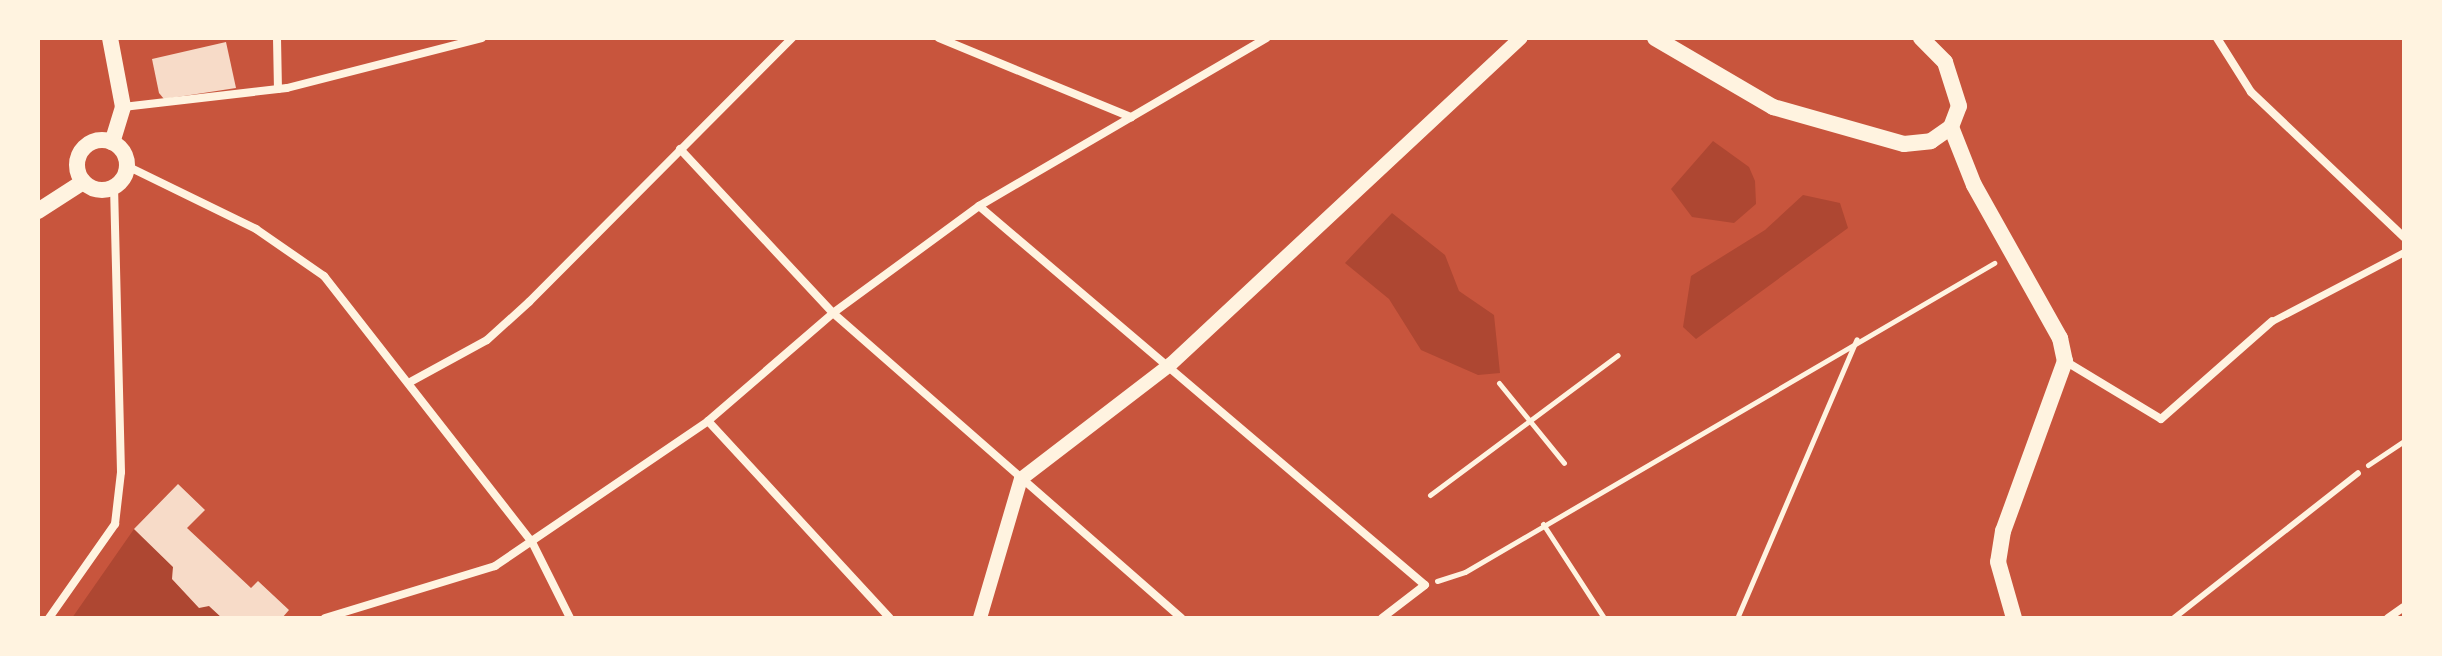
<!DOCTYPE html>
<style>
body{margin:0}
#map{position:relative;width:2442px;height:656px;overflow:hidden;background:#c8553d;font-family:"Roboto Condensed",sans-serif}
div>[style]{position:absolute}
.green>*{inset:0;background:#ae4732}
.building>*{inset:0;background:#f7dbc8}
.path>*{height:5px;margin:-2.5px;padding:0 2.5px;transform-origin:2.5px;border-radius:2.5px;background:#fff3e0}
.service>*{height:6px;margin:-3px;padding:0 3px;transform-origin:3px;border-radius:3px;background:#fff3e0}
.pedestrian>*{height:7px;margin:-3.5px;padding:0 3.5px;transform-origin:3.5px;border-radius:3.5px;background:#fff3e0}
.minor>*{height:8px;margin:-4px;padding:0 4px;transform-origin:4px;border-radius:4px;background:#fff3e0}
.tertiary>*{height:14px;margin:-7px;padding:0 7px;transform-origin:7px;border-radius:7px;background:#fff3e0}
.secondary>*{height:16px;margin:-8px;padding:0 8px;transform-origin:8px;border-radius:8px;background:#fff3e0}
.secondary>.ring{margin:-8px;padding:0;box-sizing:content-box;background:none;border:16px solid #fff3e0;border-radius:50%}
span{translate:-50% -50%;white-space:nowrap;text-align:center;line-height:1.15;-webkit-text-stroke:8px #fff3e0;paint-order:stroke}
.frame{position:absolute;inset:0;border:40px solid #fff3e0;pointer-events:none}
</style>
<div id="map">
<div class="green">
<div style="clip-path:polygon(1713px 141px,1749px 167px,1755px 181px,1756px 204px,1734px 223px,1692px 217px,1671px 189px)"></div>
<div style="clip-path:polygon(1803px 195px,1840px 203px,1848px 228px,1696px 339px,1683px 327px,1691px 276px,1765px 230px)"></div>
<div style="clip-path:polygon(1392px 213px,1445px 255px,1459px 291px,1494px 315px,1500px 373px,1478px 375px,1421px 350px,1389px 299px,1345px 263px)"></div>
<div style="clip-path:polygon(134px 529px,173px 567px,172px 579px,199px 607px,209px 606px,222px 618px,72px 618px)"></div>
</div>
<div class="building">
<div style="clip-path:polygon(226px 42px,236px 88px,164px 99px,159px 93px,152px 59px)"></div>
<div style="clip-path:polygon(178px 484px,205px 510px,187px 528px,251px 588px,258px 581px,289px 610px,282px 618px,222px 618px,209px 606px,199px 608px,172px 579px,173px 567px,134px 529px)"></div>
</div>
<div class="path">
<div style="left:1499px;top:383px;width:103px;rotate:50.9deg"></div>
<div style="left:2368px;top:465px;width:43px;rotate:-33.7deg"></div>
<div style="left:1430px;top:495px;width:234px;rotate:-36.7deg"></div>
<div style="left:1543px;top:524px;width:112px;rotate:57deg"></div>
<div style="left:1437px;top:581px;width:29px;rotate:-18deg"></div>
<div style="left:1465px;top:572px;width:613px;rotate:-30.29deg"></div>
<div style="left:1738px;top:616px;width:301px;rotate:-66.8deg"></div>
</div>
<div class="service">
<div style="left:2174px;top:618px;width:234px;rotate:-38.2deg"></div>
</div>
<div class="pedestrian">
<div style="left:2272px;top:321px;width:149px;rotate:-27.6deg"></div>
</div>
<div class="minor">
<div style="left:277px;top:38px;width:51px;rotate:88.9deg"></div>
<div style="left:939px;top:38px;width:208px;rotate:22.4deg"></div>
<div style="left:2217px;top:38px;width:64px;rotate:57.8deg"></div>
<div style="left:2251px;top:92px;width:211px;rotate:43.5deg"></div>
<div style="left:123px;top:107px;width:165px;rotate:-6.6deg"></div>
<div style="left:287px;top:88px;width:201px;rotate:-14.4deg"></div>
<div style="left:680px;top:149px;width:224px;rotate:47deg"></div>
<div style="left:833px;top:313px;width:463px;rotate:41.2deg"></div>
<div style="left:127px;top:166px;width:144px;rotate:26deg"></div>
<div style="left:256px;top:229px;width:83px;rotate:34.7deg"></div>
<div style="left:324px;top:276px;width:338px;rotate:52deg"></div>
<div style="left:532px;top:542px;width:85px;rotate:63.4deg"></div>
<div style="left:979px;top:206px;width:585px;rotate:40.36deg"></div>
<div style="left:1425px;top:585px;width:54px;rotate:142.5deg"></div>
<div style="left:2065px;top:361px;width:112px;rotate:31.1deg"></div>
<div style="left:2161px;top:419px;width:148px;rotate:-41.4deg"></div>
<div style="left:412px;top:381px;width:85px;rotate:-28.7deg"></div>
<div style="left:487px;top:340px;width:57px;rotate:-42.1deg"></div>
<div style="left:529px;top:302px;width:373px;rotate:-45.1deg"></div>
<div style="left:708px;top:421px;width:268px;rotate:47.3deg"></div>
<div style="left:49px;top:618px;width:115px;rotate:-54.9deg"></div>
<div style="left:115px;top:524px;width:52px;rotate:-83.4deg"></div>
<div style="left:121px;top:472px;width:285px;rotate:-91.4deg"></div>
<div style="left:325px;top:618px;width:178px;rotate:-17deg"></div>
<div style="left:495px;top:566px;width:258px;rotate:-34.2deg"></div>
<div style="left:708px;top:421px;width:165px;rotate:-40.8deg"></div>
<div style="left:833px;top:313px;width:181px;rotate:-36.2deg"></div>
<div style="left:979px;top:206px;width:333px;rotate:-30.3deg"></div>
<div style="left:2388px;top:618px;width:19px;rotate:-35deg"></div>
</div>
<div class="tertiary">
<div style="left:980px;top:618px;width:145px;rotate:-73.6deg"></div>
<div style="left:1021px;top:479px;width:189px;rotate:-37.5deg"></div>
<div style="left:1171px;top:364px;width:478px;rotate:-43deg"></div>
</div>
<div class="secondary">
<div style="left:110px;top:38px;width:70px;rotate:79.3deg"></div>
<div style="left:123px;top:107px;width:37px;rotate:107deg"></div>
<div style="left:1655px;top:38px;width:137px;rotate:30.3deg"></div>
<div style="left:1773px;top:107px;width:136px;rotate:15.8deg"></div>
<div style="left:1904px;top:144px;width:27px;rotate:-6deg"></div>
<div style="left:1931px;top:141px;width:24px;rotate:-35deg"></div>
<div style="left:1951px;top:127px;width:22px;rotate:-69deg"></div>
<div style="left:1959px;top:106px;width:46px;rotate:-107.7deg"></div>
<div style="left:1945px;top:62px;width:34px;rotate:-135deg"></div>
<div style="left:1951px;top:127px;width:62px;rotate:68.4deg"></div>
<div style="left:1974px;top:185px;width:176px;rotate:60.7deg"></div>
<div style="left:2060px;top:338px;width:24px;rotate:78deg"></div>
<div style="left:2065px;top:361px;width:181px;rotate:110deg"></div>
<div style="left:2003px;top:531px;width:31px;rotate:99deg"></div>
<div style="left:1998px;top:562px;width:58px;rotate:74.1deg"></div>
<div class="ring" style="left:77px;top:140px;width:34px;height:34px"></div>
<div style="left:38px;top:211px;width:54px;rotate:-32.8deg"></div>
</div>
<div class="frame"></div>
</div>
